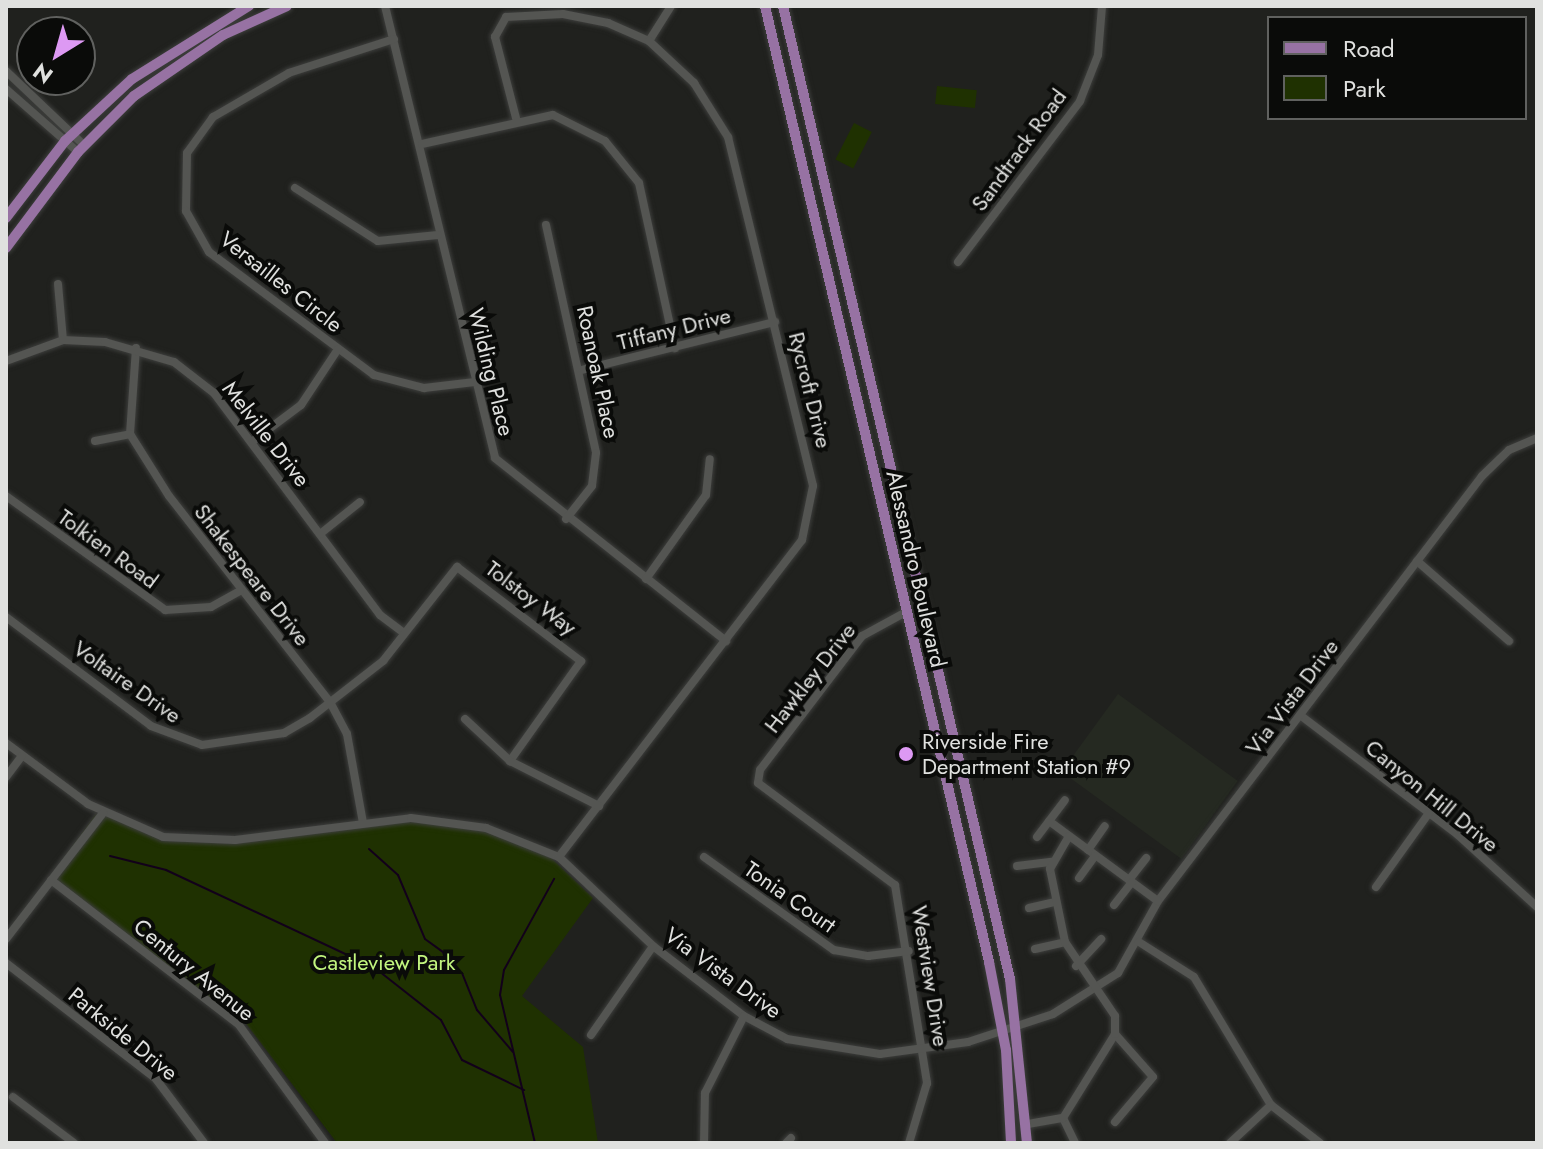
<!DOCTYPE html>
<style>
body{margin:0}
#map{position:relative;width:1543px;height:1149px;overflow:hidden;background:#20211e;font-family:Jost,sans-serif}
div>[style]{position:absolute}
.built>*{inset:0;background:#252921;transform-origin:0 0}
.green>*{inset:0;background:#1f3101;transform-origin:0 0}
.stream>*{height:2px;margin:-1px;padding:0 1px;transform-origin:1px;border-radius:1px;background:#12001a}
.roads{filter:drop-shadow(0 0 2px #3d3e3c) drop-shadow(0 0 2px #3d3e3c)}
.minor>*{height:8px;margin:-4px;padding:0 4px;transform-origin:4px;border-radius:4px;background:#545552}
.major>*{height:10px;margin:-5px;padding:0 5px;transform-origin:5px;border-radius:5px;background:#9772a3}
.dots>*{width:22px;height:22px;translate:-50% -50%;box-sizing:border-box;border:4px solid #0a0b09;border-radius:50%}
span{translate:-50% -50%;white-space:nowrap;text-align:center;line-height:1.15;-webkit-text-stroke:8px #0a0b09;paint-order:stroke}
.street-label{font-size:22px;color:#e0e1df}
.poi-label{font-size:22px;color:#e0e1df}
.left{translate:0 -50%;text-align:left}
.park-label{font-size:22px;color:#c2f57f}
.frame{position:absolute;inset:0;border:8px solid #e0e1df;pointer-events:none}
.legend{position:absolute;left:1267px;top:16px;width:260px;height:104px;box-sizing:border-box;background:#0a0b09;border:2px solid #60615f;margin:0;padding:10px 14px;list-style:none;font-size:24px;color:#e0e1df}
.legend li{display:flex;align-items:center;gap:16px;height:40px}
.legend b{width:40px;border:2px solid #60615f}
.north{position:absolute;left:16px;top:16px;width:80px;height:80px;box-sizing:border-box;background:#0a0b09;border:2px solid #60615f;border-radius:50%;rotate:217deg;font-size:22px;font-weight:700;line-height:32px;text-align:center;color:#e0e1df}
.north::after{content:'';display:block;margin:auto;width:28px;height:36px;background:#dd99f3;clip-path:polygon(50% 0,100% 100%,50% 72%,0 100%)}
</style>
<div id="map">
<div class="built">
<div style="left:1118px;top:694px;width:148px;height:96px;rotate:36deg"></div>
</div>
<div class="green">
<div style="left:937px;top:86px;width:40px;height:18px;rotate:6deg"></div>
<div style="left:854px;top:123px;width:20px;height:41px;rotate:27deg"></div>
<div style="clip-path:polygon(98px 811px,186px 841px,399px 820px,462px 823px,547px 854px,593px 898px,522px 996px,583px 1047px,598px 1143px,337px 1143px,238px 1013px,207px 999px,48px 879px)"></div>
</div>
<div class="stream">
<div style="left:369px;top:849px;width:39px;rotate:42deg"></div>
<div style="left:398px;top:875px;width:69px;rotate:67.1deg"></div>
<div style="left:425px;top:939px;width:22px;rotate:36deg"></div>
<div style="left:443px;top:952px;width:19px;rotate:72deg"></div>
<div style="left:449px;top:970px;width:13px;rotate:13deg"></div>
<div style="left:462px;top:973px;width:40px;rotate:68deg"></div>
<div style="left:477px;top:1010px;width:55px;rotate:49.4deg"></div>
<div style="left:110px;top:856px;width:58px;rotate:14deg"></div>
<div style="left:166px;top:870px;width:231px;rotate:25.1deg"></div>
<div style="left:375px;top:968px;width:84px;rotate:38.2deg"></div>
<div style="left:441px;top:1020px;width:45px;rotate:62.3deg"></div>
<div style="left:462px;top:1060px;width:69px;rotate:25.8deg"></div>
<div style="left:535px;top:1143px;width:152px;rotate:-103.3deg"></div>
<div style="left:500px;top:995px;width:25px;rotate:-81deg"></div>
<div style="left:504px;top:970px;width:104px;rotate:-61.2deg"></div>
</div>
<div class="roads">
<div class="minor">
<div style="left:385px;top:6px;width:465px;rotate:76.3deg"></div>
<div style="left:495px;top:458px;width:295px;rotate:38.4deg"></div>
<div style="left:394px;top:39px;width:110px;rotate:162.1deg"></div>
<div style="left:289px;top:73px;width:88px;rotate:149.9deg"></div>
<div style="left:213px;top:117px;width:44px;rotate:125.8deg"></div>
<div style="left:187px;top:153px;width:58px;rotate:91deg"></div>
<div style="left:186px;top:211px;width:47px;rotate:60.7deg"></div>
<div style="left:209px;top:252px;width:206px;rotate:36.7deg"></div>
<div style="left:374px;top:375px;width:52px;rotate:14.6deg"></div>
<div style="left:424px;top:388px;width:51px;rotate:-6.7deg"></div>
<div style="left:649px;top:41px;width:41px;rotate:-57.8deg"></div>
<div style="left:6px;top:71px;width:109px;rotate:43.5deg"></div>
<div style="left:6px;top:89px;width:96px;rotate:41.2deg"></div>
<div style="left:516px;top:118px;width:84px;rotate:-104.5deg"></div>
<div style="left:495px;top:37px;width:23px;rotate:-61deg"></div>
<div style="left:506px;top:17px;width:57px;rotate:-3deg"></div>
<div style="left:563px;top:14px;width:46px;rotate:11.3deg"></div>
<div style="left:608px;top:23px;width:45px;rotate:23.7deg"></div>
<div style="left:649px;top:41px;width:62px;rotate:43deg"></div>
<div style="left:694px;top:83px;width:64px;rotate:57.8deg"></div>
<div style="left:728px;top:137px;width:359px;rotate:76.3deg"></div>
<div style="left:813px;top:486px;width:55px;rotate:101.5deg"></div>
<div style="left:802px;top:540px;width:399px;rotate:127.5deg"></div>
<div style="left:422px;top:144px;width:134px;rotate:-12.5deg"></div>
<div style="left:553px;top:115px;width:58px;rotate:26.6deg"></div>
<div style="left:605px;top:141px;width:54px;rotate:51deg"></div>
<div style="left:639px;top:183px;width:169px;rotate:77.7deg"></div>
<div style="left:295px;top:188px;width:98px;rotate:32.6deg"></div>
<div style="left:378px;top:241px;width:60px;rotate:-5.7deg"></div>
<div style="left:546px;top:225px;width:233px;rotate:77.6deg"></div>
<div style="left:596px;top:453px;width:33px;rotate:97deg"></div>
<div style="left:592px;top:486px;width:42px;rotate:128.2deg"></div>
<div style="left:958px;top:262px;width:202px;rotate:-52.8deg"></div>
<div style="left:1080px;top:101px;width:49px;rotate:-68.6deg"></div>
<div style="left:1098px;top:55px;width:49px;rotate:-85.3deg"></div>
<div style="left:58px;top:284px;width:56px;rotate:84.9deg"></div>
<div style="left:136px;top:348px;width:86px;rotate:94deg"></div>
<div style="left:130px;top:434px;width:73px;rotate:57.8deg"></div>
<div style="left:169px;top:496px;width:261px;rotate:52deg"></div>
<div style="left:330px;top:702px;width:36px;rotate:62deg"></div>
<div style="left:347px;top:734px;width:90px;rotate:79.8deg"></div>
<div style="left:6px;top:361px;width:61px;rotate:-20.2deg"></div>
<div style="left:63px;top:340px;width:42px;rotate:2.7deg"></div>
<div style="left:105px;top:342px;width:72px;rotate:16.2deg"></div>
<div style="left:174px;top:362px;width:51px;rotate:37.8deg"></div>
<div style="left:214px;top:393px;width:277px;rotate:53.2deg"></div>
<div style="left:380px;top:615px;width:30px;rotate:37deg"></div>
<div style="left:582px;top:370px;width:199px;rotate:-14deg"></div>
<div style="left:95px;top:441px;width:36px;rotate:-11deg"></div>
<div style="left:253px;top:441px;width:60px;rotate:-36.9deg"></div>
<div style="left:301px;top:405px;width:67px;rotate:-56.5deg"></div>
<div style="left:6px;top:496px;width:196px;rotate:35.6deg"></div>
<div style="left:165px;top:610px;width:46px;rotate:-3.7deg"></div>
<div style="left:211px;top:607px;width:33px;rotate:-29deg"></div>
<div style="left:320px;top:534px;width:51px;rotate:-38.7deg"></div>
<div style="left:1417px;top:561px;width:122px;rotate:41deg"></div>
<div style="left:646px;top:579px;width:103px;rotate:-54.5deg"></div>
<div style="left:706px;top:495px;width:36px;rotate:-84deg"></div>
<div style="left:906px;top:612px;width:50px;rotate:151.4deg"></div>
<div style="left:862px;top:636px;width:168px;rotate:127.3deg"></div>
<div style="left:760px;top:770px;width:13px;rotate:99deg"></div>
<div style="left:758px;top:783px;width:171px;rotate:36.7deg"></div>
<div style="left:895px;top:885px;width:201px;rotate:80.8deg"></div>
<div style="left:927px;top:1083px;width:63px;rotate:106.7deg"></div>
<div style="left:6px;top:617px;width:181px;rotate:36.9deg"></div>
<div style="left:151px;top:726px;width:54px;rotate:20.4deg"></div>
<div style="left:202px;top:745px;width:83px;rotate:-8.3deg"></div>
<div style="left:284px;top:733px;width:30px;rotate:-30deg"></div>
<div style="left:310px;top:718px;width:93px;rotate:-38deg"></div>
<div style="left:383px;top:661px;width:120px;rotate:-51.8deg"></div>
<div style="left:457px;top:567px;width:156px;rotate:37.2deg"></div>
<div style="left:581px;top:661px;width:123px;rotate:125.4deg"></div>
<div style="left:1300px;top:715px;width:198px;rotate:37.2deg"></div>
<div style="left:1458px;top:835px;width:107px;rotate:42.3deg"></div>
<div style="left:465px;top:719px;width:62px;rotate:43deg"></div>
<div style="left:510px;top:761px;width:100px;rotate:26.8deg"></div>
<div style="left:6px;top:743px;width:102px;rotate:36.6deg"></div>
<div style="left:88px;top:804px;width:82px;rotate:23.7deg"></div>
<div style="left:163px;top:837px;width:72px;rotate:2.4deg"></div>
<div style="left:235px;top:840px;width:177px;rotate:-7.1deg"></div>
<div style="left:411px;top:818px;width:76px;rotate:7.6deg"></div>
<div style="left:486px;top:828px;width:79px;rotate:21.7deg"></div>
<div style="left:559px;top:857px;width:129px;rotate:43.4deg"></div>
<div style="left:653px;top:946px;width:115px;rotate:37.6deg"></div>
<div style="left:744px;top:1016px;width:49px;rotate:28.1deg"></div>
<div style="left:787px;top:1039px;width:94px;rotate:9.2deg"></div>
<div style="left:880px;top:1054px;width:89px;rotate:-7.8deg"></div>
<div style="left:968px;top:1042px;width:89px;rotate:-18.2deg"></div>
<div style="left:1053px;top:1014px;width:77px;rotate:-32.2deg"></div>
<div style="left:1118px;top:973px;width:82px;rotate:-60.9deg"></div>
<div style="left:1158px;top:901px;width:534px;rotate:-52.68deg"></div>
<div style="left:1482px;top:476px;width:37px;rotate:-44deg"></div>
<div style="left:1509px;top:450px;width:30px;rotate:-23deg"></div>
<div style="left:6px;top:777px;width:26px;rotate:-53deg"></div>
<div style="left:1049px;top:821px;width:135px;rotate:36.3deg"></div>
<div style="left:1037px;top:837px;width:46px;rotate:-52.9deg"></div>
<div style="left:1088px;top:850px;width:29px;rotate:-55deg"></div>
<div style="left:704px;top:857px;width:160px;rotate:35.6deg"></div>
<div style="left:834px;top:950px;width:35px;rotate:10deg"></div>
<div style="left:868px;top:956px;width:41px;rotate:-7deg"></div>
<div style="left:1017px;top:866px;width:35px;rotate:-7deg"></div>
<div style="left:1079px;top:878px;width:27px;rotate:-54deg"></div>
<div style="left:51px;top:880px;width:237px;rotate:37.6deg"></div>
<div style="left:239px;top:1025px;width:146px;rotate:53.9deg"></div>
<div style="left:1129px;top:880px;width:28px;rotate:-52deg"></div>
<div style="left:1376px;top:887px;width:91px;rotate:-54.4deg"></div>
<div style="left:1114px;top:905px;width:29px;rotate:-52deg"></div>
<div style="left:1029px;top:908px;width:28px;rotate:-13deg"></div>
<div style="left:6px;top:939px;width:159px;rotate:-52.4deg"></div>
<div style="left:1139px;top:942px;width:65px;rotate:32.5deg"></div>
<div style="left:1194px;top:977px;width:149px;rotate:59deg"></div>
<div style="left:1271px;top:1105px;width:62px;rotate:37.8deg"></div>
<div style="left:1035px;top:949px;width:31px;rotate:-13deg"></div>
<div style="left:6px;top:963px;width:190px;rotate:37.7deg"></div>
<div style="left:156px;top:1079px;width:80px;rotate:53.1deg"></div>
<div style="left:1076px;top:966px;width:37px;rotate:-47deg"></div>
<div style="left:1115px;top:1034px;width:57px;rotate:48.5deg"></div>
<div style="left:1153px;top:1077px;width:59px;rotate:130.2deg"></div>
<div style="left:591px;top:1035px;width:108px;rotate:-55.1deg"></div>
<div style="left:13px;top:1097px;width:76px;rotate:37deg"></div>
<div style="left:1063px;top:1118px;width:28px;rotate:64deg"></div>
<div style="left:1028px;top:1124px;width:36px;rotate:-10deg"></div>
<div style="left:1063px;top:1118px;width:99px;rotate:-58.2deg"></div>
<div style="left:1115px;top:1034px;width:18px;rotate:-90deg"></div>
<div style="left:1115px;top:1016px;width:89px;rotate:-124deg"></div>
<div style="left:1065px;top:942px;width:75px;rotate:-101.6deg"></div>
<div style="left:1050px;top:869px;width:38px;rotate:-60deg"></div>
<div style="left:704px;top:1143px;width:50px;rotate:-88.9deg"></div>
<div style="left:705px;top:1093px;width:86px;rotate:-63.1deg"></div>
<div style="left:786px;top:1143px;width:7px;rotate:-45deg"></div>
<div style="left:1230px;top:1143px;width:56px;rotate:-42.8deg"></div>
</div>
<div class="major">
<div style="left:765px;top:6px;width:982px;rotate:76.81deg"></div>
<div style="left:989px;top:962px;width:90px;rotate:79.1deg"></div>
<div style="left:1006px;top:1050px;width:93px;rotate:86.9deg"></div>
<div style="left:783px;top:6px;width:999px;rotate:76.87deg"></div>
<div style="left:1010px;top:979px;width:165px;rotate:84.1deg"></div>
<div style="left:6px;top:218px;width:97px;rotate:-52.5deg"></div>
<div style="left:65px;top:141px;width:91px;rotate:-42.8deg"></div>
<div style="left:132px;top:79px;width:138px;rotate:-32deg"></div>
<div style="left:6px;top:248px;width:120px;rotate:-53.1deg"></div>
<div style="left:78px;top:152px;width:79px;rotate:-45deg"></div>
<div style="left:134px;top:96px;width:108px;rotate:-34.4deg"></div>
<div style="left:223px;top:35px;width:70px;rotate:-24.4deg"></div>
</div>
</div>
<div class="dots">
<div style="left:906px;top:754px;background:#dd99f3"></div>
</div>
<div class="street-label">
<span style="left:1019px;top:150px;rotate:-54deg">Sandtrack Road</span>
<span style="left:281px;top:282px;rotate:38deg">Versailles Circle</span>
<span style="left:674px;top:329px;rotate:-14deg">Tiffany Drive</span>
<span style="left:491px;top:372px;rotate:76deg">Wilding Place</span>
<span style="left:598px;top:372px;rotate:78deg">Roanoak Place</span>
<span style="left:810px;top:390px;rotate:76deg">Rycroft Drive</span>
<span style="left:266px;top:434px;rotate:52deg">Melville Drive</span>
<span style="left:108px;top:549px;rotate:36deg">Tolkien Road</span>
<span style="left:916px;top:569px;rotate:77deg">Alessandro Boulevard</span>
<span style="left:252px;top:575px;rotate:52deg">Shakespeare Drive</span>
<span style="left:531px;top:598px;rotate:37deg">Tolstoy Way</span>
<span style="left:810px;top:678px;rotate:-52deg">Hawkley Drive</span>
<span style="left:127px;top:682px;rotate:35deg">Voltaire Drive</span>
<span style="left:1292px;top:697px;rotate:-53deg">Via Vista Drive</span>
<span style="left:1432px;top:796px;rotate:39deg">Canyon Hill Drive</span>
<span style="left:790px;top:897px;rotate:35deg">Tonia Court</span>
<span style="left:194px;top:970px;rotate:39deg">Century Avenue</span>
<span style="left:723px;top:973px;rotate:36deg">Via Vista Drive</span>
<span style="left:930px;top:976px;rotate:81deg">Westview Drive</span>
<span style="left:123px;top:1034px;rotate:39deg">Parkside Drive</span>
</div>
<div class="poi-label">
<span class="left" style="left:922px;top:754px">Riverside Fire<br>Department Station #9</span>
</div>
<div class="park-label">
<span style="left:384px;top:963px">Castleview Park</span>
</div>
<div class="frame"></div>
<ul class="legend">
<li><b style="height:10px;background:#9772a3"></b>Road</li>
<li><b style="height:22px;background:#1f3101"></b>Park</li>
</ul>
<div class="north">N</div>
</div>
